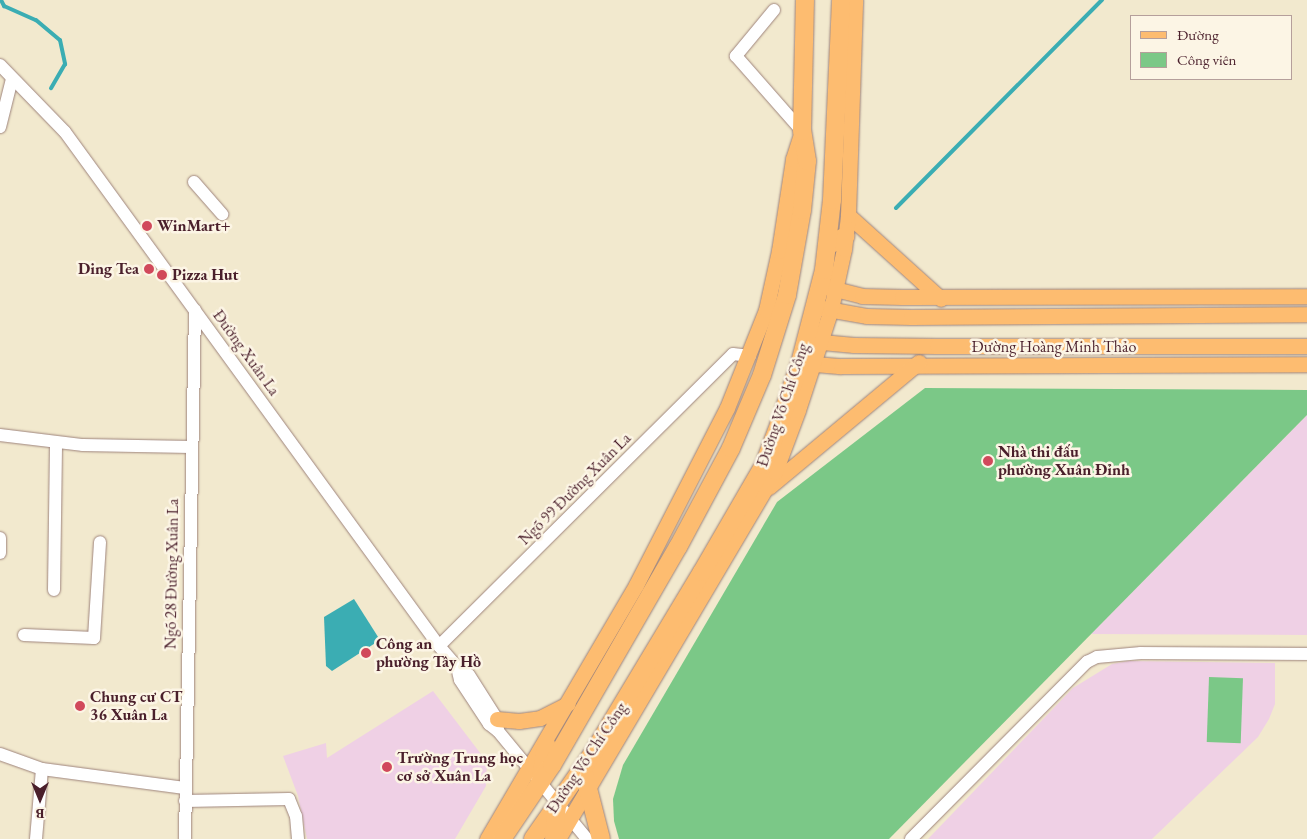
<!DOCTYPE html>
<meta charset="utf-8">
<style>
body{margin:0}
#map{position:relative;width:1307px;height:839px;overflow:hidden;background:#f2e9ce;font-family:"EB Garamond",serif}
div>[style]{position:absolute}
.built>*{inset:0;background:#efd0e5}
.green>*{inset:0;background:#7bc887;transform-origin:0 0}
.water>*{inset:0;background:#3badb3}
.stream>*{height:4px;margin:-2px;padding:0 2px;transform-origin:2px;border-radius:2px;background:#3badb3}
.roads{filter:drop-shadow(0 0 1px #9e847c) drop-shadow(0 0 1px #9e847c)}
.minor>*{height:12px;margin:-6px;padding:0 6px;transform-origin:6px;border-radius:6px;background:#fff}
.major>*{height:15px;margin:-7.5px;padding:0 7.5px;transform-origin:7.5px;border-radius:7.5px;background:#fdbc70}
.highway>*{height:18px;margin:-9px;padding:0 9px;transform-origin:9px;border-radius:9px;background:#fdbc70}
.dots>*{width:14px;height:14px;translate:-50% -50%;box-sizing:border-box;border:2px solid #fcf5e5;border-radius:50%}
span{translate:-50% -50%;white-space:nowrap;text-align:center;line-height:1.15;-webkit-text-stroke:5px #fcf5e5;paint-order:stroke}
.poi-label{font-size:16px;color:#4a1f2b;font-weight:700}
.left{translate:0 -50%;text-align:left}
.right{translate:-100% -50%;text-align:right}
.street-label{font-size:16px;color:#4a1f2b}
.legend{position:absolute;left:1130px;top:15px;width:162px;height:65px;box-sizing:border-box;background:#fcf5e5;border:1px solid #b59f9b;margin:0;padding:6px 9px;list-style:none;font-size:15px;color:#4a1f2b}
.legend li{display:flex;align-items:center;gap:10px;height:25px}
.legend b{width:25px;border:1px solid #b59f9b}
.north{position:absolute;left:15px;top:774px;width:50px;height:50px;-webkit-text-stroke:4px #fcf5e5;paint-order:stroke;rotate:180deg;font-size:14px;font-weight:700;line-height:20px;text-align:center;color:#4a1f2b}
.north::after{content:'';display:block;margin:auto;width:18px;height:22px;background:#4a1f2b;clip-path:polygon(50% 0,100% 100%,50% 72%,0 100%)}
</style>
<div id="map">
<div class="built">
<div style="clip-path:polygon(1307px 415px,1307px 635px,1091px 634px)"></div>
<div style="clip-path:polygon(1129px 661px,1275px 663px,1275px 704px,1269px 719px,1258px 737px,1152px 839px,928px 839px,1073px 688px,1112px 664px)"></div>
<div style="clip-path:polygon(433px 691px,487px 762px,486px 786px,455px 839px,307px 839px,298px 796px,283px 756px,326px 743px,327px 758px)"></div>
</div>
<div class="green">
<div style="clip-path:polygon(925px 388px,1307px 390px,1307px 415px,889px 839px,619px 839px,614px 821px,613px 799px,623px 765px,777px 502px)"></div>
<div style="left:1209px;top:677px;width:34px;height:65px;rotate:2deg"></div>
</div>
<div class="water">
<div style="clip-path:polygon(354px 599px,380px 640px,332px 671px,326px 666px,324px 617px)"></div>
</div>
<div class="stream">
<div style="left:1px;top:0;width:7px;rotate:63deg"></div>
<div style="left:4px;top:6px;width:35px;rotate:24deg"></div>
<div style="left:36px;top:20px;width:31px;rotate:40deg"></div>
<div style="left:60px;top:40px;width:25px;rotate:78deg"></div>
<div style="left:65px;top:64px;width:28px;rotate:120deg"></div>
<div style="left:896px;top:208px;width:293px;rotate:-45.3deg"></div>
</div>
<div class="roads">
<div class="minor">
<div style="left:774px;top:10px;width:60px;rotate:129.6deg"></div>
<div style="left:736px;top:56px;width:100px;rotate:48.7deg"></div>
<div style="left:0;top:65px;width:93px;rotate:45.9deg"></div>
<div style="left:65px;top:132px;width:636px;rotate:53.96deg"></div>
<div style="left:439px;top:646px;width:28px;rotate:49deg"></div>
<div style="left:457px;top:667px;width:14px;rotate:34deg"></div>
<div style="left:469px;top:675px;width:52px;rotate:57.5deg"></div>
<div style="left:497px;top:719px;width:12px;rotate:85deg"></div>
<div style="left:0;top:127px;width:49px;rotate:-76deg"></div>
<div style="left:194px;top:182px;width:43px;rotate:48.8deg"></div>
<div style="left:0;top:435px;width:84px;rotate:6.9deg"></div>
<div style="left:83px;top:445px;width:108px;rotate:1.1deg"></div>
<div style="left:0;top:538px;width:15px;rotate:90deg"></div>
<div style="left:54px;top:590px;width:147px;rotate:-89.2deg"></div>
<div style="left:24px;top:635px;width:70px;rotate:2.5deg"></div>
<div style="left:94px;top:638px;width:96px;rotate:-86.4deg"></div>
<div style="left:439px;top:646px;width:414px;rotate:-44.8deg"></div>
<div style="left:733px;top:354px;width:17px;rotate:7deg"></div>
<div style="left:457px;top:667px;width:13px;rotate:77deg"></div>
<div style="left:460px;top:680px;width:53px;rotate:56.6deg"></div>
<div style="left:489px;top:724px;width:11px;rotate:38deg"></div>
<div style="left:498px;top:731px;width:140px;rotate:50.5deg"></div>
<div style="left:0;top:754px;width:45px;rotate:19.7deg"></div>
<div style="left:42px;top:769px;width:144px;rotate:7.6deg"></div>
<div style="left:185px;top:801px;width:104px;rotate:-1.1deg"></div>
<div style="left:289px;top:799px;width:18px;rotate:68deg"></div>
<div style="left:296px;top:816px;width:23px;rotate:85deg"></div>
<div style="left:36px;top:839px;width:70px;rotate:-85.1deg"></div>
<div style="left:185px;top:839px;width:529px;rotate:-88.92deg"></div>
<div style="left:911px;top:839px;width:250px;rotate:-45.2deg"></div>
<div style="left:1087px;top:662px;width:11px;rotate:-27deg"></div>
<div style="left:1097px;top:657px;width:44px;rotate:-5.2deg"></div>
<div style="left:1141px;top:653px;width:166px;rotate:0.3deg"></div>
</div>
<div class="major">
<div style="left:848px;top:215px;width:125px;rotate:42.1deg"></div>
<div style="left:827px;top:287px;width:36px;rotate:14deg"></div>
<div style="left:862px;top:296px;width:40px;rotate:1.4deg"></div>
<div style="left:902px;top:297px;width:405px;rotate:-0.1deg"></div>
<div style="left:822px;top:308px;width:46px;rotate:10.1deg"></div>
<div style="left:867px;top:316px;width:44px;rotate:1.3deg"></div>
<div style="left:911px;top:317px;width:396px;rotate:-0.4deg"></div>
<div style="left:811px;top:341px;width:43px;rotate:5.3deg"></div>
<div style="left:854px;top:345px;width:83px;rotate:0.7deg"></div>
<div style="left:937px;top:346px;width:370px"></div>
<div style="left:804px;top:363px;width:37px;rotate:5deg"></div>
<div style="left:841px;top:366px;width:466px;rotate:-0.2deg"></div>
<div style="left:769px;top:487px;width:195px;rotate:-39.8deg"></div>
<div style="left:497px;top:719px;width:22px;rotate:5deg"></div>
<div style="left:519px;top:721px;width:21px;rotate:-8deg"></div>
<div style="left:540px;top:718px;width:31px;rotate:-27deg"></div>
<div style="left:487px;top:839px;width:294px;rotate:-59.6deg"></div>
<div style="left:636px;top:585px;width:199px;rotate:-62.8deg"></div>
<div style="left:727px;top:408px;width:105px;rotate:-68.3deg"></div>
<div style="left:766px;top:310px;width:60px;rotate:-77.6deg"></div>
<div style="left:779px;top:251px;width:93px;rotate:-81.3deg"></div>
<div style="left:793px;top:159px;width:29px;rotate:-72deg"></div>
<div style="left:558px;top:839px;width:426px;rotate:-59.4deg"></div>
<div style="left:775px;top:472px;width:66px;rotate:-69.6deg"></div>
<div style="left:798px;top:410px;width:106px;rotate:-71.9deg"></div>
<div style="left:831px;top:309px;width:61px;rotate:-77.8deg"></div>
<div style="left:844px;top:249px;width:34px;rotate:-83deg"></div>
<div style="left:848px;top:215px;width:215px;rotate:-88.1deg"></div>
</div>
<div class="highway">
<div style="left:827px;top:246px;width:21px;rotate:-28deg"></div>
<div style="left:583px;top:769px;width:72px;rotate:75.6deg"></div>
<div style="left:541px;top:777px;width:33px;rotate:-81deg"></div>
<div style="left:502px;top:839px;width:89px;rotate:-56deg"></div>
<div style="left:552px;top:765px;width:252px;rotate:-60deg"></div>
<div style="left:678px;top:547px;width:112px;rotate:-61.8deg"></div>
<div style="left:731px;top:448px;width:79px;rotate:-67deg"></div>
<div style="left:762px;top:375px;width:84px;rotate:-72.6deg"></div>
<div style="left:787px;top:295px;width:86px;rotate:-80deg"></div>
<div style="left:802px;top:210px;width:49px;rotate:-84.2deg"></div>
<div style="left:807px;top:161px;width:30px;rotate:-99deg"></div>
<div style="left:802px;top:131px;width:131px;rotate:-88.7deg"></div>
<div style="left:533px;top:839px;width:108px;rotate:-55.1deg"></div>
<div style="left:595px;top:750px;width:208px;rotate:-59deg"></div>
<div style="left:702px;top:572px;width:124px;rotate:-59.9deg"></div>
<div style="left:764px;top:465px;width:43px;rotate:-69.4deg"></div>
<div style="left:779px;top:425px;width:65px;rotate:-71.3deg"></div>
<div style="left:800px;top:363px;width:96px;rotate:-75.5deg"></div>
<div style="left:824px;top:270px;width:70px;rotate:-83.5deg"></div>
<div style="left:832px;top:200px;width:200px;rotate:-87.4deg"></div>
<div style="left:554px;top:839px;width:33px;rotate:-85deg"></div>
</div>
</div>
<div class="dots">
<div style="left:147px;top:226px;background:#d1495b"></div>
<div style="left:149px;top:269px;background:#d1495b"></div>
<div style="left:162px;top:275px;background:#d1495b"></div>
<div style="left:988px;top:461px;background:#d1495b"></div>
<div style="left:366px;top:653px;background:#d1495b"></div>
<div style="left:80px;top:706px;background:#d1495b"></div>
<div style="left:387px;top:767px;background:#d1495b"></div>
</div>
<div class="poi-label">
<span class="left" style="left:157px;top:226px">WinMart+</span>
<span class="right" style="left:139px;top:269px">Ding Tea</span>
<span class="left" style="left:172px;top:275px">Pizza Hut</span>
<span class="left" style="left:998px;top:461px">Nhà thi đấu<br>phường Xuân Đỉnh</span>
<span class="left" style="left:376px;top:653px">Công an<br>phường Tây Hồ</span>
<span class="left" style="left:90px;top:706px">Chung cư CT<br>36 Xuân La</span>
<span class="left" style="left:397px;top:767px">Trường Trung học<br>cơ sở Xuân La</span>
</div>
<div class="street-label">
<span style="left:1054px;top:347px">Đường Hoàng Minh Thảo</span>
<span style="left:246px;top:353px;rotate:54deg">Đường Xuân La</span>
<span style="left:783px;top:405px;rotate:-71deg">Đường Võ Chí Công</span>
<span style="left:575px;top:489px;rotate:-45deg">Ngõ 99 Đường Xuân La</span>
<span style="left:172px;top:574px;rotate:-89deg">Ngõ 28 Đường Xuân La</span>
<span style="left:587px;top:758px;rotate:-56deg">Đường Võ Chí Công</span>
</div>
<ul class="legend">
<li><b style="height:6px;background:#fdbc70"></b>Đường</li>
<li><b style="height:14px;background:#7bc887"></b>Công viên</li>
</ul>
<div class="north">B</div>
</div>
